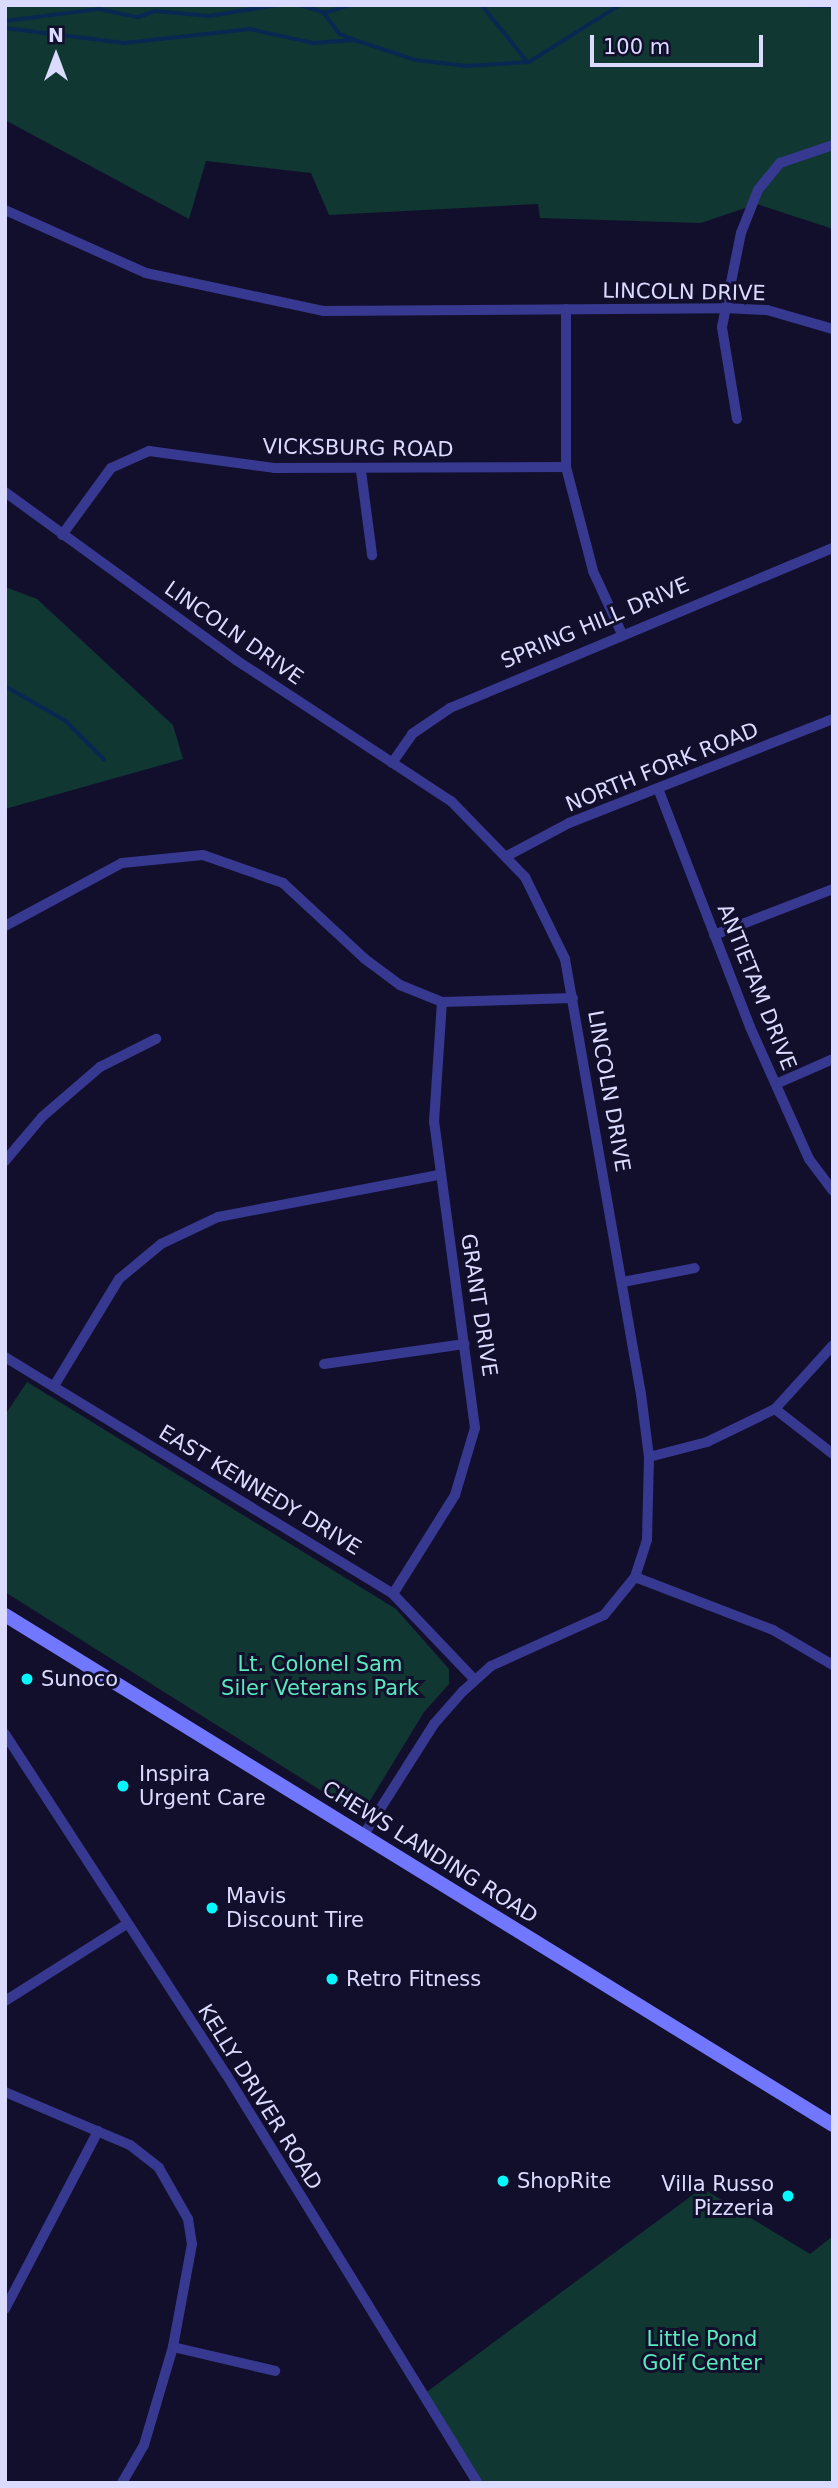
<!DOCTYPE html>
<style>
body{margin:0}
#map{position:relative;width:838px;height:2488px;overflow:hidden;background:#120f2c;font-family:"DejaVu Sans",sans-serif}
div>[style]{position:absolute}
.green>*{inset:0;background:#113733}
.stream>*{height:3.5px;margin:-1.75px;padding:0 1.75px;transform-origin:1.75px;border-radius:1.75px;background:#082852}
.street>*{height:10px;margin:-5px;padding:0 5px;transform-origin:5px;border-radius:5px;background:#36398f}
.secondary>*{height:14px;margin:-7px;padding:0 7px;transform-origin:7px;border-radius:7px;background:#7177ff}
.dots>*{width:19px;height:19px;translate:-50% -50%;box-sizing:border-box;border:4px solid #120f2c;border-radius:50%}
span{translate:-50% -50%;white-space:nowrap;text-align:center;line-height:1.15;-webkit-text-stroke:6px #120f2c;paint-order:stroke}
.street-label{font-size:21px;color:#dbdaff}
.park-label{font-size:21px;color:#5aeabc}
.poi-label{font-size:21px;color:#dbdaff}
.left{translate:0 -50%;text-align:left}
.right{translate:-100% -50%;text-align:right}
.frame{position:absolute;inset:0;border:7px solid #dbdaff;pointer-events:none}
.north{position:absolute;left:21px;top:21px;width:70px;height:70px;-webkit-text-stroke:5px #120f2c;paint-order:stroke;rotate:0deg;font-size:19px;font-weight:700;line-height:28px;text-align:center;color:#dbdaff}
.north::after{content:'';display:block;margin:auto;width:24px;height:32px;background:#dbdaff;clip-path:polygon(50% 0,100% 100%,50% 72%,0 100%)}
.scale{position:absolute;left:590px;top:35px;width:173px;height:32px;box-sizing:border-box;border:4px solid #dbdaff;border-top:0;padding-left:9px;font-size:21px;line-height:24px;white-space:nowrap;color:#dbdaff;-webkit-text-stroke:5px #120f2c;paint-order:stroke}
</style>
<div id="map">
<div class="green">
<div style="clip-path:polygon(5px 5px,833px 5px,833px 229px,757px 204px,701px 223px,540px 218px,538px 204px,329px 215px,311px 173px,206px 161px,189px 219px,5px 120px)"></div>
<div style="clip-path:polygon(5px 587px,37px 599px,173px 725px,183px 759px,5px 809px)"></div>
<div style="clip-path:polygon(27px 1382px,396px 1609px,449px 1669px,449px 1684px,424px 1712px,368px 1804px,344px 1805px,5px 1592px,5px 1415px)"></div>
<div style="clip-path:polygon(702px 2188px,810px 2254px,833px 2236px,833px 2483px,480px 2483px,424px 2394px)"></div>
</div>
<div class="stream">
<div style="left:301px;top:5px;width:25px;rotate:18deg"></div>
<div style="left:325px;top:13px;width:25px;rotate:-18deg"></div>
<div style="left:482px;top:5px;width:72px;rotate:51.2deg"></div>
<div style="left:801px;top:5px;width:32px;rotate:2deg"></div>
<div style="left:324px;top:13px;width:26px;rotate:53deg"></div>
<div style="left:340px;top:34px;width:16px;rotate:22deg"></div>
<div style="left:355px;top:40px;width:64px;rotate:18.2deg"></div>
<div style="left:416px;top:60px;width:52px;rotate:6.6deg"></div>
<div style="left:468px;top:66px;width:61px;rotate:-3.8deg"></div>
<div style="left:529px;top:62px;width:107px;rotate:-32.1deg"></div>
<div style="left:5px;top:21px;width:95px;rotate:-7.3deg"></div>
<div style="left:99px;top:9px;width:40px;rotate:12deg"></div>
<div style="left:138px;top:17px;width:18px;rotate:-19deg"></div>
<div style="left:155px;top:11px;width:54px;rotate:5.3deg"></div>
<div style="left:209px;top:16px;width:69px;rotate:-9.2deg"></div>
<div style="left:5px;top:28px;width:120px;rotate:7.2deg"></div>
<div style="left:124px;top:43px;width:127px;rotate:-6.3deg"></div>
<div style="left:250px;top:29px;width:65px;rotate:12.5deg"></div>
<div style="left:313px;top:43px;width:42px;rotate:-4.1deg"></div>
<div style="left:5px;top:686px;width:70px;rotate:29.8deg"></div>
<div style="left:66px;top:721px;width:54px;rotate:45deg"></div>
</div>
<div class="street">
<div style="left:5px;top:210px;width:154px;rotate:24.1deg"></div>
<div style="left:146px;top:273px;width:181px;rotate:12.1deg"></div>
<div style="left:323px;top:311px;width:401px;rotate:-0.4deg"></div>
<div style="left:724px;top:308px;width:43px;rotate:2.7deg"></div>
<div style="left:767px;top:310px;width:69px;rotate:16.1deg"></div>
<div style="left:566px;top:309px;width:158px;rotate:90deg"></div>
<div style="left:566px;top:467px;width:107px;rotate:75.4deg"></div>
<div style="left:593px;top:571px;width:67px;rotate:65.3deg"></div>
<div style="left:737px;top:419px;width:93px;rotate:-99.3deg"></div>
<div style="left:722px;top:327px;width:96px;rotate:-78.6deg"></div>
<div style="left:741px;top:233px;width:46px;rotate:-68.4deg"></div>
<div style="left:758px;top:190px;width:35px;rotate:-51deg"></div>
<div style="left:780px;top:163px;width:56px;rotate:-18.8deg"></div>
<div style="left:361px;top:471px;width:85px;rotate:82.5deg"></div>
<div style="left:5px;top:492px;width:286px;rotate:36deg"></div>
<div style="left:236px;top:660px;width:257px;rotate:33.3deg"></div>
<div style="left:451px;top:801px;width:106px;rotate:45.8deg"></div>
<div style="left:525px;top:877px;width:91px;rotate:64deg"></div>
<div style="left:565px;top:959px;width:442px;rotate:80.1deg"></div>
<div style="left:641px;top:1394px;width:64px;rotate:82.8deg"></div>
<div style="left:649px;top:1457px;width:83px;rotate:91.4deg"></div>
<div style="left:647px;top:1540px;width:39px;rotate:108deg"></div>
<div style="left:635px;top:1577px;width:49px;rotate:129.2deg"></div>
<div style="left:604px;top:1615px;width:124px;rotate:155.7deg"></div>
<div style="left:491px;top:1666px;width:38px;rotate:138deg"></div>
<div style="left:463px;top:1691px;width:44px;rotate:131.3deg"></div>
<div style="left:434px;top:1724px;width:133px;rotate:122.4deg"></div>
<div style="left:62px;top:535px;width:83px;rotate:-53.8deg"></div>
<div style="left:111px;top:468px;width:42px;rotate:-24.1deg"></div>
<div style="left:149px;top:451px;width:126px;rotate:7.7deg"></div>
<div style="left:274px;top:468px;width:292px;rotate:-0.2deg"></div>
<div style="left:392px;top:763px;width:35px;rotate:-55deg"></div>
<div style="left:412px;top:734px;width:46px;rotate:-34.4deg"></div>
<div style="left:450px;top:708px;width:415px;rotate:-22.7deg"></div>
<div style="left:659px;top:791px;width:253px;rotate:68.9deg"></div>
<div style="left:750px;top:1027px;width:145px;rotate:65.9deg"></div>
<div style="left:809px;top:1159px;width:40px;rotate:53deg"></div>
<div style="left:507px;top:856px;width:70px;rotate:-28deg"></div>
<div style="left:569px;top:823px;width:284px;rotate:-21.5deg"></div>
<div style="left:5px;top:926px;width:133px;rotate:-28.3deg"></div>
<div style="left:122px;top:863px;width:81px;rotate:-5.6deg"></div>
<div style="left:203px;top:855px;width:85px;rotate:19.3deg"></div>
<div style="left:283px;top:883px;width:112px;rotate:42.8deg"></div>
<div style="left:365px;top:959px;width:44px;rotate:36.6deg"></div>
<div style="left:400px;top:985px;width:45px;rotate:22deg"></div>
<div style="left:442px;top:1002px;width:131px;rotate:-1.7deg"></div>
<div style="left:714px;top:935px;width:128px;rotate:-21.1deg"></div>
<div style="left:776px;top:1084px;width:62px;rotate:-23.7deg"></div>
<div style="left:5px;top:1161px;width:57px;rotate:-49.9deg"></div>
<div style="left:42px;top:1117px;width:77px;rotate:-40.8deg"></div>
<div style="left:100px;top:1067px;width:63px;rotate:-26.6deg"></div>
<div style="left:623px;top:1282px;width:73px;rotate:-11deg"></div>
<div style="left:5px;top:1357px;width:455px;rotate:31.4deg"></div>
<div style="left:393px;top:1594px;width:119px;rotate:46.4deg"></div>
<div style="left:324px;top:1364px;width:142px;rotate:-8.1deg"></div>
<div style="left:54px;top:1386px;width:125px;rotate:-58.7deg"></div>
<div style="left:119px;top:1279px;width:55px;rotate:-39.8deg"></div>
<div style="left:161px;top:1244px;width:63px;rotate:-25.3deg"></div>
<div style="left:218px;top:1217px;width:225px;rotate:-10.8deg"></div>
<div style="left:775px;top:1409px;width:73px;rotate:37.8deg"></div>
<div style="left:649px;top:1457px;width:60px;rotate:-14.5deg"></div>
<div style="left:707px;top:1442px;width:76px;rotate:-25.9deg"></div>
<div style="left:775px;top:1409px;width:86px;rotate:-47.8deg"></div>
<div style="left:635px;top:1577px;width:148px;rotate:21deg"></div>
<div style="left:773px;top:1630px;width:69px;rotate:30.3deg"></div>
<div style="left:393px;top:1594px;width:117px;rotate:-57.9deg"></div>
<div style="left:455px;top:1495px;width:70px;rotate:-73.4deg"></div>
<div style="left:475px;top:1428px;width:309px;rotate:-97.6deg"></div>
<div style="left:434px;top:1122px;width:120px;rotate:-86.2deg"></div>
<div style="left:5px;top:1734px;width:406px;rotate:57deg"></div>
<div style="left:226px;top:2074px;width:480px;rotate:58.4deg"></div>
<div style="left:5px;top:2001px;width:142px;rotate:-32.3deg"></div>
<div style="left:5px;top:2092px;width:136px;rotate:23deg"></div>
<div style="left:130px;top:2145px;width:37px;rotate:38deg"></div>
<div style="left:159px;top:2168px;width:59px;rotate:60.4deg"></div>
<div style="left:188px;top:2219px;width:25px;rotate:81deg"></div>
<div style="left:192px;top:2244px;width:105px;rotate:100.5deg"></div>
<div style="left:173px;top:2347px;width:102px;rotate:106.5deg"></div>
<div style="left:144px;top:2445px;width:44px;rotate:120.1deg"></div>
<div style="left:5px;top:2309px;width:201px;rotate:-62.4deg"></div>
<div style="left:173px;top:2347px;width:105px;rotate:13.2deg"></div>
</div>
<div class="secondary">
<div style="left:5px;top:1615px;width:972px;rotate:31.63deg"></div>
</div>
<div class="dots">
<div style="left:27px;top:1679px;background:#06f8ff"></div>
<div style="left:123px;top:1786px;background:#06f8ff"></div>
<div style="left:212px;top:1908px;background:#06f8ff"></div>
<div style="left:332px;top:1979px;background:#06f8ff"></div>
<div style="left:503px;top:2181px;background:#06f8ff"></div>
<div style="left:788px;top:2196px;background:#06f8ff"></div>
</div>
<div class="street-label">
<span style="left:684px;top:292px;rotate:1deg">LINCOLN DRIVE</span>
<span style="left:358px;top:448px;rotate:1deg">VICKSBURG ROAD</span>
<span style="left:595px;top:623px;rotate:-23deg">SPRING HILL DRIVE</span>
<span style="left:234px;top:633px;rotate:35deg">LINCOLN DRIVE</span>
<span style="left:662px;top:767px;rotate:-22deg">NORTH FORK ROAD</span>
<span style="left:757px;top:987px;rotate:68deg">ANTIETAM DRIVE</span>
<span style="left:609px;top:1091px;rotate:80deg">LINCOLN DRIVE</span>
<span style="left:479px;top:1305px;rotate:81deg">GRANT DRIVE</span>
<span style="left:260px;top:1490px;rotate:31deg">EAST KENNEDY DRIVE</span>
<span style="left:430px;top:1852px;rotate:32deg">CHEWS LANDING ROAD</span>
<span style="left:260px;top:2097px;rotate:58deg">KELLY DRIVER ROAD</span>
</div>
<div class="park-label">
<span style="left:320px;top:1676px">Lt. Colonel Sam<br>Siler Veterans Park</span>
<span style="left:702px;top:2351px">Little Pond<br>Golf Center</span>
</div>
<div class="poi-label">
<span class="left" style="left:41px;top:1679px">Sunoco</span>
<span class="left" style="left:139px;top:1786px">Inspira<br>Urgent Care</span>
<span class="left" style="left:226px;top:1908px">Mavis<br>Discount Tire</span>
<span class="left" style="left:346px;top:1979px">Retro Fitness</span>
<span class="left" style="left:517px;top:2181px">ShopRite</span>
<span class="right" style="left:774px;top:2196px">Villa Russo<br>Pizzeria</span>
</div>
<div class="frame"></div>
<div class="north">N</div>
<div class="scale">100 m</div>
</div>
